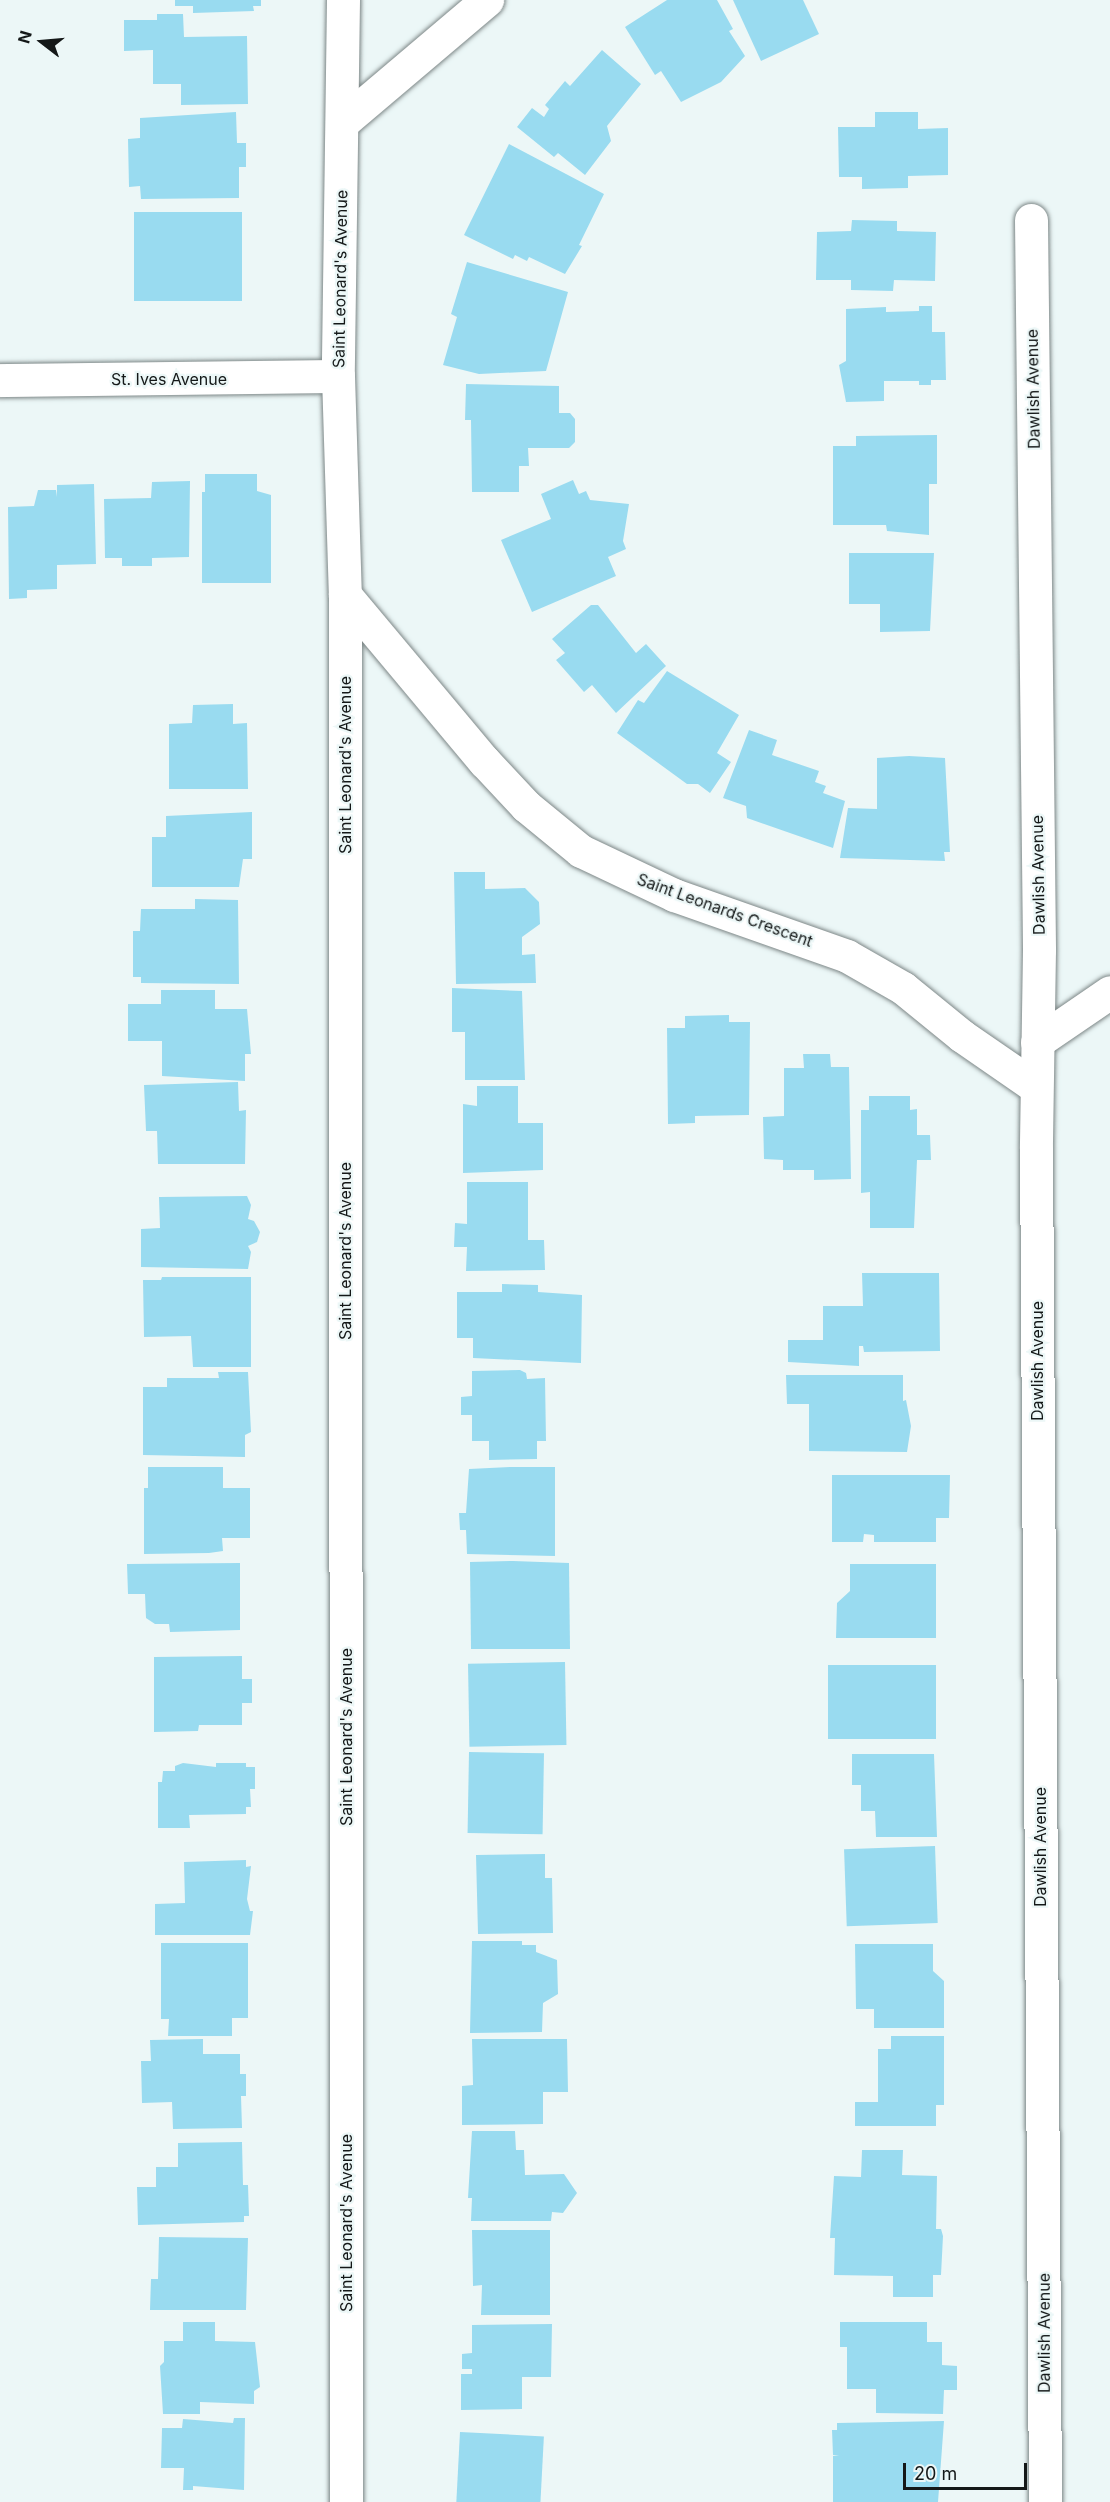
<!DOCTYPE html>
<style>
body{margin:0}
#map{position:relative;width:1110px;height:2502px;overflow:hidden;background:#ecf7f7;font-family:Inter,sans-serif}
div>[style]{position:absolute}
.building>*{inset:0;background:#99dbf0;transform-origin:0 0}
.roads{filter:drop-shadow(0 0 2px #7d8787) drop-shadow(0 0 2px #7d8787)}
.street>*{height:33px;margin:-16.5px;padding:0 16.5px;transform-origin:16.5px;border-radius:16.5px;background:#fff}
span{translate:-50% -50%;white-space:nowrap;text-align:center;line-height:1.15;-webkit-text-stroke:4.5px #ecf7f7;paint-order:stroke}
.street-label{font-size:16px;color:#141818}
.north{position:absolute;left:12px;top:12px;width:60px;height:60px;-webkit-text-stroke:4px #ecf7f7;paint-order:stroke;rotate:286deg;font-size:16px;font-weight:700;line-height:24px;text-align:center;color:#141818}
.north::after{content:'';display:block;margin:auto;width:21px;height:27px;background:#141818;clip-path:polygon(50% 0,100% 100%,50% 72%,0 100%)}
.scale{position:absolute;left:903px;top:2463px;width:124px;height:27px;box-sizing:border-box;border:3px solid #141818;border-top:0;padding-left:8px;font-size:18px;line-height:21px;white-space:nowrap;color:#141818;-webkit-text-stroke:4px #ecf7f7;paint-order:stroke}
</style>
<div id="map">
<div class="building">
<div style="clip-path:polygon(175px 0,261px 0,261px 6px,253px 6px,254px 11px,193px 13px,193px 6px,175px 6px)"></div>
<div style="clip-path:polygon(667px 0,717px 0,733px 29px,729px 31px,745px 56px,721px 82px,681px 102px,661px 71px,655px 75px,625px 27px)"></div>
<div style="clip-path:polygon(733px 0,803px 0,819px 34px,761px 61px)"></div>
<div style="clip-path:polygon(157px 14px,183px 14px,184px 37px,247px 36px,248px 104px,181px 105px,181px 84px,153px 84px,153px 50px,124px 51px,124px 20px,157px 20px)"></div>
<div style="clip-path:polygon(602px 50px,641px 84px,607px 126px,611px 141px,585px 175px,558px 153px,554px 157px,517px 127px,532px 108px,544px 117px,549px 109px,545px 105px,565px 81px,570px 86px)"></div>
<div style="clip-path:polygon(236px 112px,237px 143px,246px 143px,246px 167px,239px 167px,239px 198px,141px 199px,140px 186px,129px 187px,128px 139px,140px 138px,140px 118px)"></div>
<div style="clip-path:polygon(875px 112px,918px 112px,918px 129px,948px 128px,948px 175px,908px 176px,908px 188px,862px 189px,862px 177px,839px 177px,838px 127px,875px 127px)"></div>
<div style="clip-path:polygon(509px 144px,604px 194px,579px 245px,582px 246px,565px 274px,529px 257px,527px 261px,515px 255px,513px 259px,464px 235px)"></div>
<div style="left:134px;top:212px;width:108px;height:89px"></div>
<div style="clip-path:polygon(852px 220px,897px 221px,897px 231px,936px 232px,935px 281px,894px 280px,893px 291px,851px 290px,851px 280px,816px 280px,817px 232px,851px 231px)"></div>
<div style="clip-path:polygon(467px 262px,568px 292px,546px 371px,479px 374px,443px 365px,457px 317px,451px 314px)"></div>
<div style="clip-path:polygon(919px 306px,932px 306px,932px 332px,945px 332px,946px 380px,931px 380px,931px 385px,919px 385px,919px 381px,884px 381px,884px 401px,846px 402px,839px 365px,846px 361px,846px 309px,886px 307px,886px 312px,919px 311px)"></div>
<div style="clip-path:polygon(466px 384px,559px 386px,559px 413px,570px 413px,575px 419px,575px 442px,569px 448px,528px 448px,529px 466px,519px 466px,519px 492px,472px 492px,471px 420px,465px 420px)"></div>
<div style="clip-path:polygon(937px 435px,937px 484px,929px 484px,929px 535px,887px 531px,886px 525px,833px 525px,833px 446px,856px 446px,856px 436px)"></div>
<div style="clip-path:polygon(205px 474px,257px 474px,257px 491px,271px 495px,271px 583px,202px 583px,202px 492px,205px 492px)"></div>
<div style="clip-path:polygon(573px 480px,579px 494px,586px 491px,590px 500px,629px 504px,623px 541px,626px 549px,608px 557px,616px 576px,532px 612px,501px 540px,551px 519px,541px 494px)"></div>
<div style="clip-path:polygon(190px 481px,189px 557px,152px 558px,152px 566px,122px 566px,122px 558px,105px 558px,104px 499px,151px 498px,152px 482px)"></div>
<div style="clip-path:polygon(94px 484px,96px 564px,57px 565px,57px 589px,27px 590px,27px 598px,9px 599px,8px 507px,34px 506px,38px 490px,56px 490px,57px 497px,57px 485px)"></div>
<div style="clip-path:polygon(849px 553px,934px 553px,930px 631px,880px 632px,880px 604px,849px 604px)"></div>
<div style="clip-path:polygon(591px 605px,598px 605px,636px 653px,646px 644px,666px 666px,616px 713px,592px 685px,584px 692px,556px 660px,565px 653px,552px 639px)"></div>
<div style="clip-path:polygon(667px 671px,739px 715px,717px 753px,731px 762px,710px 793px,698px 784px,687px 784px,617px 733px,638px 700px,644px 703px)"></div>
<div style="clip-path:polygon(233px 704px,233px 724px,247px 723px,248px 789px,169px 789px,169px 724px,192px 723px,193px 705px)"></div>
<div style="clip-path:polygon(749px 730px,777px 740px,772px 755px,819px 771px,815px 782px,826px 786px,823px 793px,845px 801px,833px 848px,747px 818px,746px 806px,723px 798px)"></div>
<div style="clip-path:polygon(909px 756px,945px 758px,950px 852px,944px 852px,945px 861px,840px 858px,848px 808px,877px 809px,877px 758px)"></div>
<div style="clip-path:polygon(252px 812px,252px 859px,243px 859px,239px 887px,152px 887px,152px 837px,166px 837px,166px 816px)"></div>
<div style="clip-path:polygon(454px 872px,485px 872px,485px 889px,525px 888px,539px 902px,540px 924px,522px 937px,522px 955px,535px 954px,536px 983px,456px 984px)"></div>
<div style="clip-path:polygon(195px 899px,238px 900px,239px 984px,141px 983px,141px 977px,133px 977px,133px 931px,140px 931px,141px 909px,195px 909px)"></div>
<div style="clip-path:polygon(452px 988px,522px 991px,525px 1080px,465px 1080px,465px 1032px,452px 1032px)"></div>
<div style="clip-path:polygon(161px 990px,215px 990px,215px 1009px,247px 1009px,251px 1054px,245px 1054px,245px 1081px,162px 1076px,162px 1041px,128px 1041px,128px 1004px,161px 1004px)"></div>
<div style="clip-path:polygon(729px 1015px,729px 1022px,750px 1022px,749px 1115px,695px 1116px,695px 1123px,668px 1124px,667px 1028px,685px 1028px,685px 1016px)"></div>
<div style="clip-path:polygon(803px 1054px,830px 1054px,831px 1067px,849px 1067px,851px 1179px,814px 1180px,814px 1170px,783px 1170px,783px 1160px,764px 1159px,763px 1117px,784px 1116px,784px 1068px,804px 1068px)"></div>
<div style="clip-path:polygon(238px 1082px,239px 1111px,246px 1110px,245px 1164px,158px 1164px,157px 1131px,146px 1131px,144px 1085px)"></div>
<div style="clip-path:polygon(477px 1086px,518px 1086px,518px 1123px,543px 1123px,543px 1170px,463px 1173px,463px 1104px,477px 1106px)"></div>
<div style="clip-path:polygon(869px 1096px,910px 1096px,910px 1110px,917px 1109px,917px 1135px,930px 1135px,931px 1160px,917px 1160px,914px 1228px,870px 1228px,870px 1192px,861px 1193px,861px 1110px,869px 1110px)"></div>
<div style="clip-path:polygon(467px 1182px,528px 1182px,528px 1240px,544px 1240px,545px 1270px,466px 1271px,467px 1247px,454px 1247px,455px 1223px,467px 1224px)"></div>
<div style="clip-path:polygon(247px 1196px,251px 1205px,248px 1219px,254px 1221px,260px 1232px,257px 1242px,248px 1246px,251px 1252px,248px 1269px,141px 1267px,141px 1229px,160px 1228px,159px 1197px)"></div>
<div style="clip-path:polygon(862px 1273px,939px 1273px,940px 1351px,864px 1352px,863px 1346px,859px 1346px,859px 1366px,788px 1362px,788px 1340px,823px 1340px,823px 1306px,863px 1306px)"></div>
<div style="clip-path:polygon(162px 1277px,251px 1277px,251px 1367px,193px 1367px,191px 1336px,144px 1337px,143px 1280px,161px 1280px)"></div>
<div style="clip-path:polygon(502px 1284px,538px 1285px,538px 1292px,582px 1295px,581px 1363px,473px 1358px,473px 1338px,457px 1338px,457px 1292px,502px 1292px)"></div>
<div style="clip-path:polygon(520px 1370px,526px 1373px,527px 1379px,545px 1378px,546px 1441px,537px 1441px,537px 1459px,489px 1460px,489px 1441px,472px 1441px,472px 1415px,461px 1415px,461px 1397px,472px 1396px,472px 1371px)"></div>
<div style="clip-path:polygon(218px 1372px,248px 1372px,251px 1432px,245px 1435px,245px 1457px,143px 1455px,143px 1387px,167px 1387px,167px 1378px,219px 1378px)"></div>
<div style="clip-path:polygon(786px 1375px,903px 1375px,903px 1401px,906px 1400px,911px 1426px,907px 1452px,809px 1451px,809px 1404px,787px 1404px)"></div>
<div style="clip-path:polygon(148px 1467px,223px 1467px,223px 1488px,250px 1488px,250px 1538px,222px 1538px,223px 1551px,209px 1553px,144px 1554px,144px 1488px,148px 1488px)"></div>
<div style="clip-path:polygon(510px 1467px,555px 1467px,555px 1556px,467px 1554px,466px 1530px,460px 1530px,459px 1513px,466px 1513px,469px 1469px)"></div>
<div style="clip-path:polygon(832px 1475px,950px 1475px,949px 1518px,936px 1518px,936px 1542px,874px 1542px,874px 1535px,864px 1534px,863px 1542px,832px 1542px)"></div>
<div style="clip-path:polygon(513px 1561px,569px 1563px,570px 1649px,471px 1649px,470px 1562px)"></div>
<div style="clip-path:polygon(240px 1563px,240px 1630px,170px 1632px,169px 1624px,155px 1624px,146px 1618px,145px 1594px,128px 1594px,127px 1564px)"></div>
<div style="clip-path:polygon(850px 1564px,936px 1564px,936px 1638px,836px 1638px,837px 1603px,850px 1591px)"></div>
<div style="clip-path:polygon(242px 1656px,242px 1679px,252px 1679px,252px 1703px,242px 1703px,242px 1725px,199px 1725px,198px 1731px,154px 1732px,154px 1657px)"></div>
<div style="left:565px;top:1662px;width:83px;height:97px;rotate:89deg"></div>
<div style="left:828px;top:1665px;width:108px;height:74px"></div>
<div style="left:469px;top:1752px;width:75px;height:81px;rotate:1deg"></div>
<div style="clip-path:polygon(852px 1754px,934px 1754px,937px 1837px,876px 1837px,875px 1811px,861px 1811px,861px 1785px,852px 1785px)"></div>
<div style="clip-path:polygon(183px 1763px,216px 1767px,216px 1763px,246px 1763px,246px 1767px,255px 1767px,255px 1789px,250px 1789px,251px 1807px,246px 1807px,246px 1814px,189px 1815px,190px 1828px,158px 1828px,158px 1782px,162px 1782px,163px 1771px,175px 1771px,175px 1766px)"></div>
<div style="left:935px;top:1846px;width:77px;height:91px;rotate:88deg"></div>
<div style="clip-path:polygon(545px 1854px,545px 1878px,552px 1878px,553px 1933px,478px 1934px,476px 1855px)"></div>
<div style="clip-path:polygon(246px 1860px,246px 1867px,251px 1866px,247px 1899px,250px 1911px,253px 1911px,250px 1935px,155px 1935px,155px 1904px,185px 1903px,184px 1862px)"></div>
<div style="clip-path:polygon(472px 1941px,522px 1941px,522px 1945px,536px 1945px,536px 1952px,557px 1960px,558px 1994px,543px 2003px,542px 2032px,470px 2033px)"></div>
<div style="clip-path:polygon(161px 1943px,248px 1943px,248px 2018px,232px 2018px,232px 2036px,168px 2036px,169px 2019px,161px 2019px)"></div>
<div style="clip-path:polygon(855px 1944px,933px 1944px,933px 1971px,944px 1981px,944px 2028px,874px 2028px,874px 2009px,856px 2009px)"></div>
<div style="clip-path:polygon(891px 2036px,944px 2036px,944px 2105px,936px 2105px,936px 2126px,855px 2126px,855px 2102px,878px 2102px,878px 2049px,891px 2049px)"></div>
<div style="clip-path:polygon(203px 2039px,203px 2054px,240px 2054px,240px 2074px,246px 2074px,246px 2096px,241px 2096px,242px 2128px,173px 2129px,172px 2102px,142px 2103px,141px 2061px,151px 2061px,150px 2040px)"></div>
<div style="clip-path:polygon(472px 2039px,567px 2039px,568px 2092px,543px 2092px,543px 2124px,462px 2125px,462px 2086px,473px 2085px)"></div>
<div style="clip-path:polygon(472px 2131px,515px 2131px,516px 2150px,524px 2150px,525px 2175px,564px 2174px,577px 2193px,563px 2213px,552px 2212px,551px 2221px,471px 2221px,472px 2198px,468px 2198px)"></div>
<div style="clip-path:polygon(242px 2142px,243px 2185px,248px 2185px,249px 2216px,244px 2216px,244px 2222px,138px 2225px,137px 2187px,156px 2187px,156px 2167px,178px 2167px,178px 2143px)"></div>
<div style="clip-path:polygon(862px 2150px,903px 2150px,902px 2175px,937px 2176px,936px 2229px,941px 2229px,943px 2236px,941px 2275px,933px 2275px,933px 2297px,893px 2297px,893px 2276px,834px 2275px,835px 2238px,830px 2238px,834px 2176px,861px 2177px)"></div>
<div style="clip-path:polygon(472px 2230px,550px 2230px,550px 2315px,481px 2315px,482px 2285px,473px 2286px)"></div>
<div style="clip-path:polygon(159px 2237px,248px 2238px,246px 2310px,150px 2310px,151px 2279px,158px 2279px)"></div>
<div style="clip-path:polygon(183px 2322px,215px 2322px,215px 2341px,255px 2342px,260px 2387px,254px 2391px,254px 2404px,200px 2402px,200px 2414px,163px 2414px,160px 2366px,164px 2362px,164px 2341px,183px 2341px)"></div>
<div style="clip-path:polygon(840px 2322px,927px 2322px,927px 2342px,942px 2342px,942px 2365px,957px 2366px,957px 2390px,944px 2390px,943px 2414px,876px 2413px,876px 2389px,847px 2389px,847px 2347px,840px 2347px)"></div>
<div style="clip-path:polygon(552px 2324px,551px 2377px,522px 2377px,522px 2409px,461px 2410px,461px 2374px,472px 2374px,472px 2369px,462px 2369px,462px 2354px,472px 2353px,472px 2325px)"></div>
<div style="clip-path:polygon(234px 2418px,245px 2418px,244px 2490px,193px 2486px,193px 2490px,183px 2490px,184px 2468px,161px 2468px,162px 2428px,182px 2428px,183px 2419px,233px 2423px)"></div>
<div style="clip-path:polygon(944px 2421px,938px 2502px,833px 2502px,833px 2456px,839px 2456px,833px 2455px,832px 2430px,837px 2430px,837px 2423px)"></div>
<div style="left:460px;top:2432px;width:84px;height:70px;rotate:3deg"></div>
</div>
<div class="roads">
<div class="street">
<div style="left:343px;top:0;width:376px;rotate:90.8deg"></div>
<div style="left:338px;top:376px;width:219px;rotate:88.2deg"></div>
<div style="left:345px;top:595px;width:1907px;rotate:89.97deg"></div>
<div style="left:343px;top:122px;width:189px;rotate:-40.3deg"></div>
<div style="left:1031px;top:220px;width:730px;rotate:89.37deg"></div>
<div style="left:1039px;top:950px;width:198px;rotate:90.9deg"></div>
<div style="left:1036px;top:1148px;width:1354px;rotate:89.62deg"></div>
<div style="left:0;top:380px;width:338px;rotate:-0.7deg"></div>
<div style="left:345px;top:595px;width:217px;rotate:50.1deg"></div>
<div style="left:484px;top:761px;width:62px;rotate:47deg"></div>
<div style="left:526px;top:806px;width:71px;rotate:39.3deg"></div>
<div style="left:581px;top:851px;width:103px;rotate:25.3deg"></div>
<div style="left:674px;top:895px;width:183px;rotate:19.4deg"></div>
<div style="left:847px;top:956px;width:64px;rotate:29.7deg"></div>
<div style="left:903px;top:988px;width:76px;rotate:39.1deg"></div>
<div style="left:962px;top:1036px;width:90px;rotate:34.6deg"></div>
<div style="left:1037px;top:1042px;width:88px;rotate:-34.4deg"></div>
</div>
</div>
<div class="street-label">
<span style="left:340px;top:279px;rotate:-89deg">Saint Leonard's Avenue</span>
<span style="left:169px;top:379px">St. Ives Avenue</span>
<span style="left:1033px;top:389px;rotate:-91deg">Dawlish Avenue</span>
<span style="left:345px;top:765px;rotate:-90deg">Saint Leonard's Avenue</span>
<span style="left:1038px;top:875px;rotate:-91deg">Dawlish Avenue</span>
<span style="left:725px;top:910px;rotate:20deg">Saint Leonards Crescent</span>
<span style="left:345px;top:1251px;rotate:-90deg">Saint Leonard's Avenue</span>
<span style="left:1037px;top:1361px;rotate:-90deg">Dawlish Avenue</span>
<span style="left:346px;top:1737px;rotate:-90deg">Saint Leonard's Avenue</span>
<span style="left:1040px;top:1847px;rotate:-90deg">Dawlish Avenue</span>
<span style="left:346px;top:2223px;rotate:-90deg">Saint Leonard's Avenue</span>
<span style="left:1044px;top:2333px;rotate:-90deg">Dawlish Avenue</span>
</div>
<div class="north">N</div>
<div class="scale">20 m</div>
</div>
